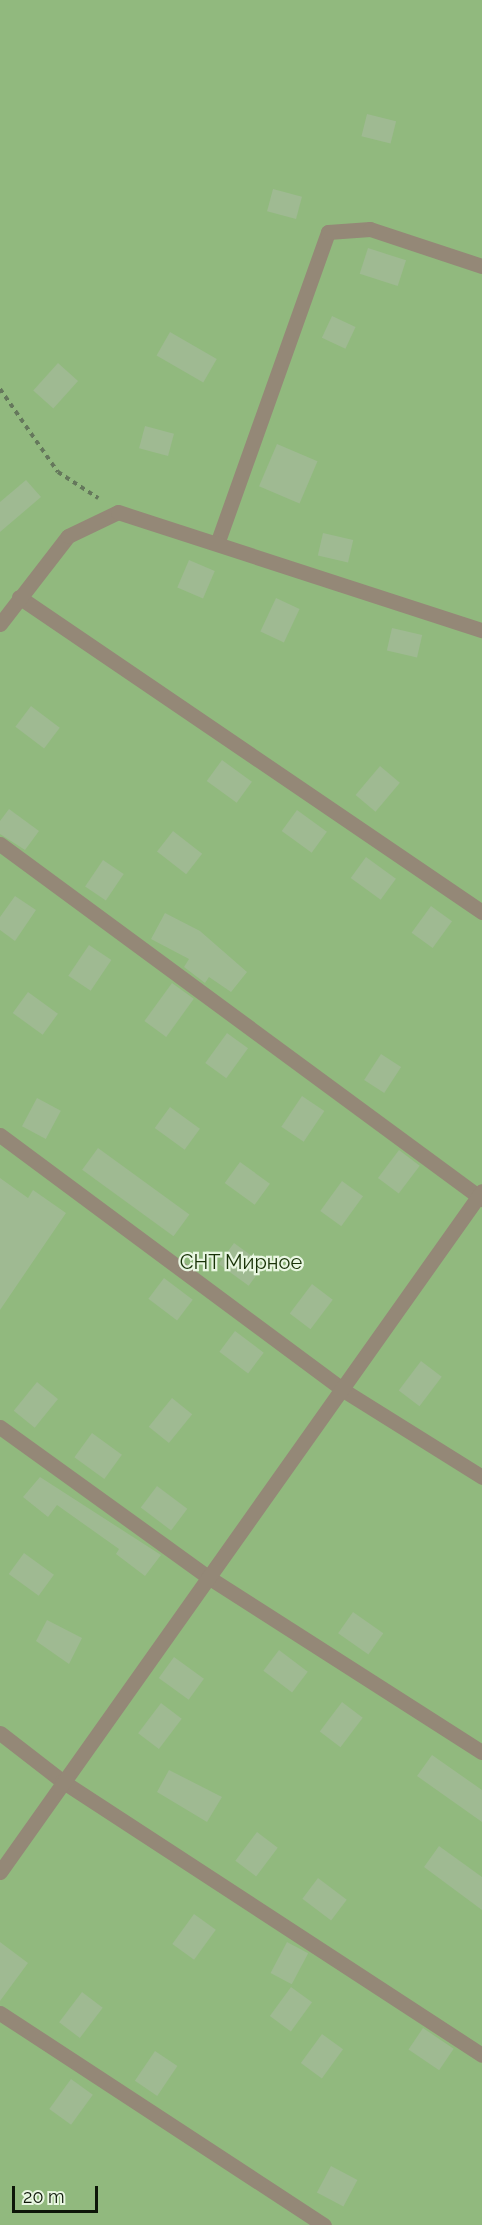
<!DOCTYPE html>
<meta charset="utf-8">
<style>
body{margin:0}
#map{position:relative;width:482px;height:2225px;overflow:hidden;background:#bedab1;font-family:Raleway,sans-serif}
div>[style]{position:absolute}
.green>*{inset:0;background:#91b97e;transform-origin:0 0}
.building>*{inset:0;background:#9fba92;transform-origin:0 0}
.path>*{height:4px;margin-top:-2px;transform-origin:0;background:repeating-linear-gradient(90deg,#65785c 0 4.5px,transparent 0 9px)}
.lane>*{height:15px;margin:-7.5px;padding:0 7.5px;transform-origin:7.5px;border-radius:7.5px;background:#948877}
.street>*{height:15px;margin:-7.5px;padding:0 7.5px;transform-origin:7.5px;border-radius:7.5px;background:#948877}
span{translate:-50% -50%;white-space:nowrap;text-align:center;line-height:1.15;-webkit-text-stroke:4.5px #e8f6e1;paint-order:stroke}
.park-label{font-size:20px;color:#183207}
.scale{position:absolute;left:12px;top:2186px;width:86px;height:27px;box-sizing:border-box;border:3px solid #0d1608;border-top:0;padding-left:8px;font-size:18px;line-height:21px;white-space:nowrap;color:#0d1608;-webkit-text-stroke:4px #e8f6e1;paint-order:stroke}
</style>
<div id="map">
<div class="green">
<div style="left:0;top:0;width:482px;height:2225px"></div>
</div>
<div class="building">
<div style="left:367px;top:114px;width:30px;height:23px;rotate:14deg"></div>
<div style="left:273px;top:189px;width:30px;height:23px;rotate:15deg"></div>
<div style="left:368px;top:248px;width:40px;height:27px;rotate:18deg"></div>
<div style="left:332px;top:316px;width:26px;height:24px;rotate:25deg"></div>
<div style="left:170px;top:332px;width:54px;height:27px;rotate:30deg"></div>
<div style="left:58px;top:363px;width:27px;height:37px;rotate:42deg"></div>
<div style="left:145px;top:426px;width:30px;height:23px;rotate:15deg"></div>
<div style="left:277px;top:444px;width:44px;height:46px;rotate:23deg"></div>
<div style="clip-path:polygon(26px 480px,41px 497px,0 532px,0 502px)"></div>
<div style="left:323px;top:533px;width:31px;height:23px;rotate:13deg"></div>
<div style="left:189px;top:560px;width:28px;height:30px;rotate:23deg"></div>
<div style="left:276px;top:598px;width:26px;height:37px;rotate:25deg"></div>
<div style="left:392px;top:628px;width:31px;height:23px;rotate:13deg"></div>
<div style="left:31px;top:706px;width:36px;height:26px;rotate:37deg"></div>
<div style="left:222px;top:760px;width:37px;height:26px;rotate:36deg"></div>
<div style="left:380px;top:766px;width:26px;height:38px;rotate:40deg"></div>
<div style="clip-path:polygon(9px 809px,39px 831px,25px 850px,0 834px,0 821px)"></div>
<div style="left:297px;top:810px;width:37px;height:26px;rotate:36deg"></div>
<div style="left:173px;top:831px;width:37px;height:26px;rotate:38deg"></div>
<div style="left:366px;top:857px;width:37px;height:26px;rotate:36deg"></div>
<div style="left:103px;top:860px;width:25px;height:32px;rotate:34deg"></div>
<div style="clip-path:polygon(15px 896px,36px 910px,15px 941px,0 930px,0 917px)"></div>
<div style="left:431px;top:906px;width:26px;height:33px;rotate:36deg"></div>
<div style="clip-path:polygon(165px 913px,200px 931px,247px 972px,231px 992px,209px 977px,205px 983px,184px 967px,189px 959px,151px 939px)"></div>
<div style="left:89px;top:945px;width:27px;height:37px;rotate:34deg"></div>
<div style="left:172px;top:983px;width:27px;height:47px;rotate:36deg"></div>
<div style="left:28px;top:992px;width:37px;height:26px;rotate:36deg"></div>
<div style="left:227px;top:1033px;width:26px;height:37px;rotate:36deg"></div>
<div style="left:381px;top:1054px;width:24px;height:31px;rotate:33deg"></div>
<div style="left:302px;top:1096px;width:27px;height:37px;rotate:34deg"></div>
<div style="left:37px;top:1098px;width:27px;height:32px;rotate:28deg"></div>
<div style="left:170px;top:1107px;width:37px;height:26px;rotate:36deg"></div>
<div style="left:98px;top:1148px;width:113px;height:27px;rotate:36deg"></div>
<div style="left:399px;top:1150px;width:26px;height:35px;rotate:37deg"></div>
<div style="left:240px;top:1162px;width:37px;height:26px;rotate:36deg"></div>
<div style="clip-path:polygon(0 1178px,28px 1198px,33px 1190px,66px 1213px,0 1310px)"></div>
<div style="left:342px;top:1181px;width:26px;height:37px;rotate:36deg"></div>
<div style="left:234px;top:1243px;width:37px;height:26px;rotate:36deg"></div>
<div style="left:164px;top:1278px;width:36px;height:26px;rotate:37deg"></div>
<div style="left:312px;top:1284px;width:26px;height:37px;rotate:37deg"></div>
<div style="left:235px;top:1331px;width:36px;height:26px;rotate:37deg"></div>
<div style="left:421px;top:1361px;width:26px;height:37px;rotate:37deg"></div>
<div style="left:37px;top:1382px;width:27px;height:37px;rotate:39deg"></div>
<div style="left:172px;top:1398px;width:26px;height:37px;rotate:39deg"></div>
<div style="left:92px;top:1433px;width:37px;height:30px;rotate:36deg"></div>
<div style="clip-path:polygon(40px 1477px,161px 1555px,145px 1576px,116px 1554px,119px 1549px,57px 1505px,48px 1517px,23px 1497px)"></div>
<div style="left:157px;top:1486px;width:38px;height:27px;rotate:37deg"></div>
<div style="left:24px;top:1553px;width:37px;height:26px;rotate:36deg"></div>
<div style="left:353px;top:1612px;width:37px;height:26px;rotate:35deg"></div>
<div style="clip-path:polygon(47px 1620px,82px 1638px,69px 1664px,36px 1641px)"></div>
<div style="left:279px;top:1650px;width:36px;height:26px;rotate:37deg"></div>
<div style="left:174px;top:1657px;width:37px;height:26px;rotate:36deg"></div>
<div style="left:342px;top:1702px;width:26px;height:37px;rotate:37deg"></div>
<div style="left:161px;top:1703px;width:26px;height:38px;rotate:37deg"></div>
<div style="clip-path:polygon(432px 1755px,482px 1790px,482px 1822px,417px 1776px)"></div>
<div style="clip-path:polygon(169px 1770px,222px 1797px,207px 1822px,157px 1792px)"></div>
<div style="left:257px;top:1832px;width:26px;height:36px;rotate:37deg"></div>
<div style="clip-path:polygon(439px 1846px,482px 1877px,482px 1910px,424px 1867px)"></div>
<div style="left:318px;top:1878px;width:36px;height:26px;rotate:37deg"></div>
<div style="left:194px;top:1914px;width:27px;height:37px;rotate:36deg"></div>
<div style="clip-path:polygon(0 1942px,28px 1963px,0 2001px)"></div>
<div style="left:287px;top:1942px;width:24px;height:35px;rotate:28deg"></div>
<div style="left:291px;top:1987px;width:26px;height:36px;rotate:36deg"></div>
<div style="left:82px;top:1992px;width:26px;height:38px;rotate:37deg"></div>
<div style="left:423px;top:2028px;width:37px;height:26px;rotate:34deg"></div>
<div style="left:322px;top:2034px;width:26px;height:36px;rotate:36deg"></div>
<div style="left:155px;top:2051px;width:27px;height:36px;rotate:34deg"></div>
<div style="left:71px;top:2079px;width:27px;height:37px;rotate:36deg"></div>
<div style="left:331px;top:2166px;width:30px;height:30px;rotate:28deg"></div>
</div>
<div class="path">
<div style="left:0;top:389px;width:101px;rotate:55.1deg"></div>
<div style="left:58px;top:472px;width:48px;rotate:33deg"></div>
</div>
<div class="lane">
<div style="left:218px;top:541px;width:328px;rotate:-70.4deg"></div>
<div style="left:328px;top:232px;width:42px;rotate:-4.1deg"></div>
<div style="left:370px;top:229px;width:118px;rotate:18.3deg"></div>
<div style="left:19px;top:597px;width:560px;rotate:34.23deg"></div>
<div style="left:0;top:844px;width:599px;rotate:36.37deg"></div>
<div style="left:0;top:1135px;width:427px;rotate:36.6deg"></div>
<div style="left:343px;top:1390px;width:164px;rotate:32deg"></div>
<div style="left:0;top:1427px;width:256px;rotate:35.8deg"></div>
<div style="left:208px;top:1577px;width:325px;rotate:32.6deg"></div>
<div style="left:0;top:1733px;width:78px;rotate:37.7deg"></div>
<div style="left:62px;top:1781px;width:501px;rotate:33.12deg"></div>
<div style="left:0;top:2013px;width:387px;rotate:33.2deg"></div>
</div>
<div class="street">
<div style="left:0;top:624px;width:111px;rotate:-52.3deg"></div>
<div style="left:68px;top:536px;width:55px;rotate:-25.6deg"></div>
<div style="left:118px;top:512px;width:383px;rotate:18deg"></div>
<div style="left:0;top:1872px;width:834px;rotate:-54.71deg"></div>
</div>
<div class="park-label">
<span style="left:241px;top:1262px">СНТ Мирное</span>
</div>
<div class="scale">20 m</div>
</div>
